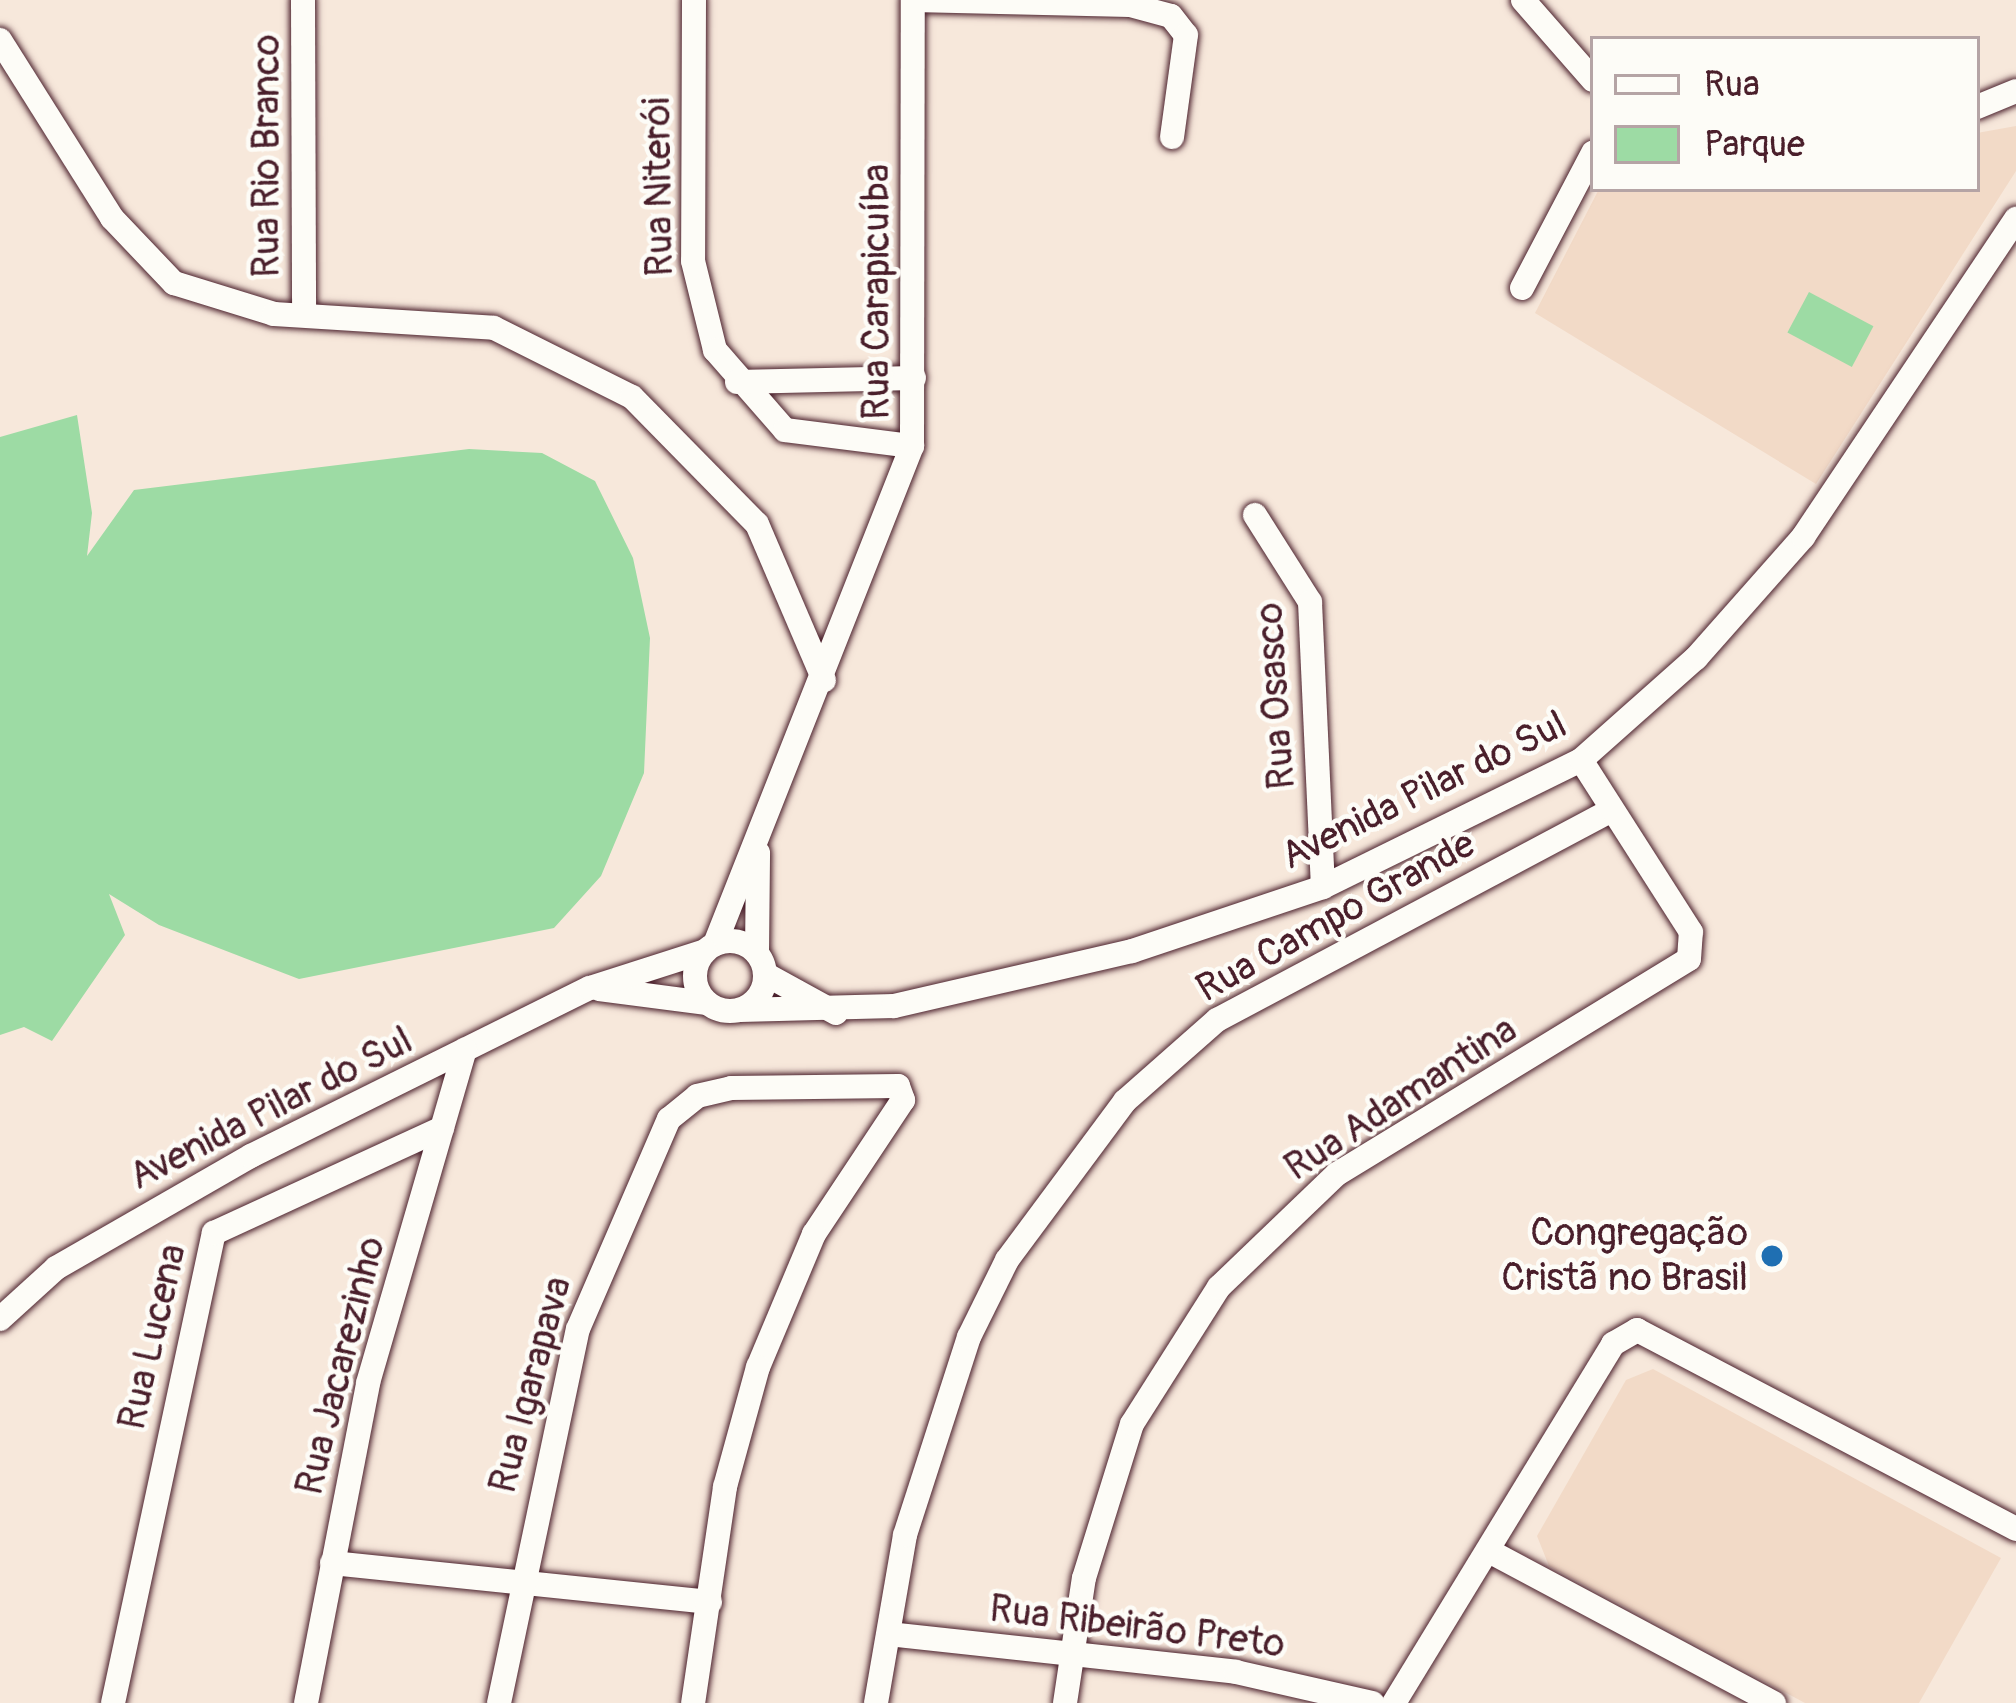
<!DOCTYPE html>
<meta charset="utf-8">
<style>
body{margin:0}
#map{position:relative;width:2016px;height:1703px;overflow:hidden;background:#f7e8db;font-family:Pangolin,sans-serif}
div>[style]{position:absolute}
.built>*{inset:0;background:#f2dac7}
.green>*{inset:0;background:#9ddba4;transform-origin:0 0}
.roads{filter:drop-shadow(0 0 3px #4a1f2b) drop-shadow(0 0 3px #4a1f2b)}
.street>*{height:24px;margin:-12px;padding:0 12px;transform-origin:12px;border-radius:12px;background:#fdfcf7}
.street>.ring{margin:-12px;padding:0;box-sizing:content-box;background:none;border:24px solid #fdfcf7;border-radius:50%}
.dots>*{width:33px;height:33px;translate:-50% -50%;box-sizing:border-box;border:6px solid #fdfcf7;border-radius:50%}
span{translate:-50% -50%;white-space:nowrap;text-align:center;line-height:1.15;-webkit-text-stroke:9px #fdfcf7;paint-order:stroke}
.street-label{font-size:39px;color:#4a1f2b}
.poi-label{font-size:39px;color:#4a1f2b}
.right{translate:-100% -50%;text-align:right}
.legend{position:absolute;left:1590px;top:36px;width:390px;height:156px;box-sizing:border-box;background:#fdfcf7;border:3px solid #b5a4a5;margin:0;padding:15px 21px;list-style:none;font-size:36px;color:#4a1f2b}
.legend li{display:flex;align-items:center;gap:24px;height:60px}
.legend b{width:60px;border:3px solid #b5a4a5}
</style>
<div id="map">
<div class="built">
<div style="clip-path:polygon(2016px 126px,2016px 171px,1816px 484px,1535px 313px,1599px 189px,1977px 189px,1977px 133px)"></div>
<div style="clip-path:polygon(1653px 1369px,2001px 1558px,1919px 1703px,1805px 1703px,1549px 1566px,1537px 1536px,1626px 1380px)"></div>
</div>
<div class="green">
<div style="left:1809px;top:292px;width:73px;height:46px;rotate:28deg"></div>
<div style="clip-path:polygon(77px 415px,92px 513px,87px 556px,134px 490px,469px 449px,542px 453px,595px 481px,633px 558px,650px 638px,644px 773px,601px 876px,554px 928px,299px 979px,159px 925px,109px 894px,93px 853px,125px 935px,52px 1041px,24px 1027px,0 1035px,0 437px)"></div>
</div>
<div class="roads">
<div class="street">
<div style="left:303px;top:0;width:313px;rotate:89.8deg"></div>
<div style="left:694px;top:0;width:261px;rotate:90.2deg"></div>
<div style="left:693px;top:261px;width:92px;rotate:76.1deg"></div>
<div style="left:715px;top:350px;width:106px;rotate:48.8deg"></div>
<div style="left:785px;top:430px;width:128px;rotate:7.2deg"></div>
<div style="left:1523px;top:0;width:106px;rotate:48.8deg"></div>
<div style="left:0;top:40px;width:210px;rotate:57.8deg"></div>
<div style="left:112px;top:218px;width:90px;rotate:46.4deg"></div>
<div style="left:174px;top:283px;width:105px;rotate:17.2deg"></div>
<div style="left:274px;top:314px;width:220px;rotate:3.6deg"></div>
<div style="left:494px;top:328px;width:154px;rotate:26.6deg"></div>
<div style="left:632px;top:397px;width:178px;rotate:45.5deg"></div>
<div style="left:757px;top:524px;width:170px;rotate:66.8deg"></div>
<div style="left:1977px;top:107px;width:42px;rotate:-22.3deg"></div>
<div style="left:1522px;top:288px;width:153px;rotate:-62.3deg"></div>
<div style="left:737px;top:382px;width:177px;rotate:-1.3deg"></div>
<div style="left:1255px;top:515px;width:103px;rotate:57.7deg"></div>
<div style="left:1310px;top:602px;width:285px;rotate:87.4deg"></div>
<div class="ring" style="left:695px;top:941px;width:46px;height:46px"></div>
<div style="left:715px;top:944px;width:536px;rotate:-68.42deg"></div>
<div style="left:912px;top:446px;width:446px;rotate:-89.9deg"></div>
<div style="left:913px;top:0;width:217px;rotate:1.3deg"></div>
<div style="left:1130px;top:5px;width:42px;rotate:15deg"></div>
<div style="left:1171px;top:16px;width:24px;rotate:52deg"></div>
<div style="left:1186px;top:35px;width:103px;rotate:97.8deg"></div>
<div style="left:757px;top:953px;width:100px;rotate:-89.4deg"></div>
<div style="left:765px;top:974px;width:81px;rotate:28.8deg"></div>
<div style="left:599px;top:989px;width:109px;rotate:7.4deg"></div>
<div style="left:740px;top:1010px;width:154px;rotate:-1.5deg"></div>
<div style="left:894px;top:1006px;width:244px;rotate:-13deg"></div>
<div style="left:1132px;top:951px;width:201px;rotate:-18.5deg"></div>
<div style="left:1323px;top:887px;width:288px;rotate:-26.2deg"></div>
<div style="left:1581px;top:760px;width:154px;rotate:-41.6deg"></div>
<div style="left:1696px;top:658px;width:162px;rotate:-48.5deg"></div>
<div style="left:1803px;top:537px;width:383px;rotate:-56.2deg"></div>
<div style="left:0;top:1319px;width:76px;rotate:-42.3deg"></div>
<div style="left:56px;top:1268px;width:225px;rotate:-29.9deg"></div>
<div style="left:251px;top:1156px;width:378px;rotate:-26.4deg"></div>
<div style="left:590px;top:988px;width:121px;rotate:-17.8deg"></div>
<div style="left:1489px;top:1551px;width:323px;rotate:28.1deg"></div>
<div style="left:332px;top:1563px;width:380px;rotate:5.9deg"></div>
<div style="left:889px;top:1634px;width:349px;rotate:6.2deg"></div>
<div style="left:1236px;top:1672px;width:140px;rotate:12.8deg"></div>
<div style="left:113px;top:1703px;width:481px;rotate:-77.9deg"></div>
<div style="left:214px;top:1233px;width:251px;rotate:-24.7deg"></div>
<div style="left:306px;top:1703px;width:326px;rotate:-79deg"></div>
<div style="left:368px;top:1383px;width:347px;rotate:-73.8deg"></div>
<div style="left:499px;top:1703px;width:382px;rotate:-78.1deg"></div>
<div style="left:578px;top:1329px;width:229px;rotate:-66.6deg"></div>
<div style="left:669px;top:1119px;width:36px;rotate:-39deg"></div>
<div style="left:697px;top:1096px;width:35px;rotate:-13deg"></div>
<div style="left:731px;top:1088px;width:167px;rotate:-0.7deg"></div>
<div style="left:898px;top:1086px;width:15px;rotate:70deg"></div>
<div style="left:903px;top:1100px;width:161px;rotate:123.6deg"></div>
<div style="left:814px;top:1234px;width:144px;rotate:112.8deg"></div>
<div style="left:758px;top:1367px;width:124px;rotate:105.4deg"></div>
<div style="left:725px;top:1487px;width:218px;rotate:98.4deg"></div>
<div style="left:876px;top:1703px;width:170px;rotate:-80.2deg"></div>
<div style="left:905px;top:1535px;width:208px;rotate:-72.1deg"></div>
<div style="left:969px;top:1337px;width:86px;rotate:-63.7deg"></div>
<div style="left:1007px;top:1260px;width:198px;rotate:-53.4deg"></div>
<div style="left:1125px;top:1101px;width:123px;rotate:-41.4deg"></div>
<div style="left:1217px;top:1020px;width:445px;rotate:-28deg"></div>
<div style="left:1065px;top:1703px;width:126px;rotate:-81.4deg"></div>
<div style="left:1084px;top:1578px;width:161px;rotate:-72.7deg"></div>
<div style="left:1132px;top:1424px;width:162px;rotate:-57.6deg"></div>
<div style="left:1219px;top:1287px;width:163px;rotate:-43.8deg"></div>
<div style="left:1337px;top:1174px;width:412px;rotate:-31.4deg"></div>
<div style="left:1689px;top:959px;width:27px;rotate:-86deg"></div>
<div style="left:1691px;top:932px;width:204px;rotate:-122.6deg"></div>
<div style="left:1394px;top:1703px;width:421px;rotate:-58.6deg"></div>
<div style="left:1613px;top:1344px;width:28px;rotate:-30deg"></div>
<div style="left:1637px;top:1330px;width:428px;rotate:27.7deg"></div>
</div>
</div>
<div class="dots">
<div style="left:1772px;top:1256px;background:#1f6fb2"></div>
</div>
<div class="street-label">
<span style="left:267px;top:156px;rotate:-90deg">Rua Rio Branco</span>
<span style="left:659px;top:187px;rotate:-91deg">Rua Niterói</span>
<span style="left:877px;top:292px;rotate:-90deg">Rua Carapicuíba</span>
<span style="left:1276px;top:696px;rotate:-94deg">Rua Osasco</span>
<span style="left:1424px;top:791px;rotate:-26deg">Avenida Pilar do Sul</span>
<span style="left:1336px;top:917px;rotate:-29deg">Rua Campo Grande</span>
<span style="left:1401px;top:1099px;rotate:-33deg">Rua Adamantina</span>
<span style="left:271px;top:1109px;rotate:-27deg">Avenida Pilar do Sul</span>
<span style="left:153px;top:1337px;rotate:-77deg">Rua Lucena</span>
<span style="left:341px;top:1366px;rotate:-76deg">Rua Jacarezinho</span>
<span style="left:531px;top:1385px;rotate:-75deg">Rua Igarapava</span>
<span style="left:1137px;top:1627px;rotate:7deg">Rua Ribeirão Preto</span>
</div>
<div class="poi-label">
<span class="right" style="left:1748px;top:1256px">Congregação<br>Cristã no Brasil</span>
</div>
<ul class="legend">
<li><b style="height:15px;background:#fdfcf7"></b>Rua</li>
<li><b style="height:33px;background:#9ddba4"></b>Parque</li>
</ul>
</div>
